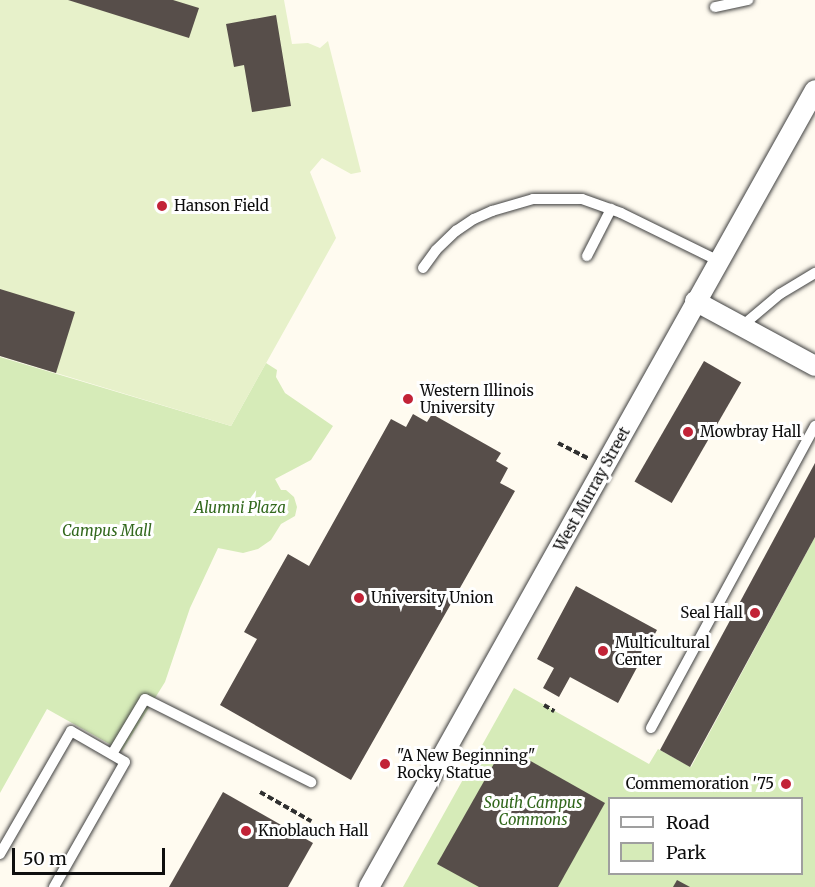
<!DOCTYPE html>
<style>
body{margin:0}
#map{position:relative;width:815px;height:887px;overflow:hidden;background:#fffbf0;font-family:Merriweather,serif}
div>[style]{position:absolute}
.green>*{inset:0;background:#d6ebb8}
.pitch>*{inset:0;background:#e7f1ca}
.building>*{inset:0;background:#574e4a;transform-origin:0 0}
.path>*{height:4px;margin-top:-2px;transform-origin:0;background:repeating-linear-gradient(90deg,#303030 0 6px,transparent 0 9px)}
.roads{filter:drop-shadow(0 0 2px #414141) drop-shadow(0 0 2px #414141)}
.service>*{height:10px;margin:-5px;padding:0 5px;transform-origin:5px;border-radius:5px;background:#fff}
.minor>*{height:20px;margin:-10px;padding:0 10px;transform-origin:10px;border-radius:10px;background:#fff}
.dots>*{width:16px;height:16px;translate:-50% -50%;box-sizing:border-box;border:3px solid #fff;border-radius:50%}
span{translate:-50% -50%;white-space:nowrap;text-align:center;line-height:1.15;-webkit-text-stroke:6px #fff;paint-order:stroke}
.poi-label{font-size:15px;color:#0e0e0e}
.left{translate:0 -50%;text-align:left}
.right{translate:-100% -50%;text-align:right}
.street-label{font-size:15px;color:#0e0e0e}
.park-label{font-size:15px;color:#32681d;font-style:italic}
.legend{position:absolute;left:608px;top:797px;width:195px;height:78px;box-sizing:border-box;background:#fff;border:2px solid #9f9f9f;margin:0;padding:8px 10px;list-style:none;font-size:18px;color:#0e0e0e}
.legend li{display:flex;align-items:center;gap:12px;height:30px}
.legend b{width:30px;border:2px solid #9f9f9f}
.scale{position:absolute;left:12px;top:848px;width:153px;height:27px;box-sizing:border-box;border:3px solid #0e0e0e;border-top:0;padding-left:8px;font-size:18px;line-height:21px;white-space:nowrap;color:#0e0e0e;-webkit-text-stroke:4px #fff;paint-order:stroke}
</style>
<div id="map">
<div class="green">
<div style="clip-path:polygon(0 357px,231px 426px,266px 363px,277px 370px,276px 377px,285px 393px,333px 426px,311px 460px,275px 479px,281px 490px,286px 490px,294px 497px,297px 507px,295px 516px,281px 524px,271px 540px,258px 549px,243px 553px,218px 548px,190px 608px,165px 682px,122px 751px,47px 709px,0 793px)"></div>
<div style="clip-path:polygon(evenodd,815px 537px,815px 887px,403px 887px,514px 688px,649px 764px,658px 749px,691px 767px,815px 537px,610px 798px,802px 798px,802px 874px,610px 874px,610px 798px)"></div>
</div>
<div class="pitch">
<div style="clip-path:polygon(0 0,284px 0,292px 44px,308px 43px,320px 48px,328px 41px,361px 172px,351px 174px,322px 158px,310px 172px,336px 238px,231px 426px,0 356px)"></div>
</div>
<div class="building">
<div style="clip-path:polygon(68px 0,173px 0,199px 8px,189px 38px)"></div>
<div style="clip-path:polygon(276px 15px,291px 106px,252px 112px,244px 65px,234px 67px,226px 24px)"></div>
<div style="clip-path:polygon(0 289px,75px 312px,56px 373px,0 356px)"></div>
<div style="left:704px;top:361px;width:43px;height:139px;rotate:30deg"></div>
<div style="clip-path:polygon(413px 414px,427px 422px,432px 414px,501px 453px,496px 461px,508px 468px,500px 483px,515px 491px,351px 780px,220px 705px,257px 639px,244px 632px,288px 554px,309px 566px,391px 419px,406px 427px)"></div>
<div style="clip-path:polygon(815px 463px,815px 537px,690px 767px,660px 750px)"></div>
<div style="clip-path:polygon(576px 586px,657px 630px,618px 703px,570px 677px,559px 697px,543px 688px,554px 668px,537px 659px)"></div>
<div style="clip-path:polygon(504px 746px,605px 803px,558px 887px,479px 887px,437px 864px)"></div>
<div style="clip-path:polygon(223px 792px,313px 843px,288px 887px,169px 887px)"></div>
<div style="clip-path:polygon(677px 880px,690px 887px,673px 887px)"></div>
</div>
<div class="path">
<div style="left:558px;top:443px;width:35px;rotate:27deg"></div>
<div style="left:544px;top:705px;width:12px;rotate:31deg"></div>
<div style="left:260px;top:792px;width:59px;rotate:29.6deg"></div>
</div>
<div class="roads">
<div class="service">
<div style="left:715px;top:7px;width:34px;rotate:-12deg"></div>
<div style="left:587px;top:256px;width:53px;rotate:-62.9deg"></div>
<div style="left:423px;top:268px;width:22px;rotate:-54deg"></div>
<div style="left:436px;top:250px;width:28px;rotate:-44deg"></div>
<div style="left:456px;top:231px;width:22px;rotate:-34deg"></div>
<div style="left:474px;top:219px;width:20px;rotate:-24deg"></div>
<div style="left:492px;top:211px;width:43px;rotate:-16.3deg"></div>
<div style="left:533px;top:199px;width:49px"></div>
<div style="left:582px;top:199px;width:41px;rotate:19.7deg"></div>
<div style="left:621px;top:213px;width:109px;rotate:26.1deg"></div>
<div style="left:742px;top:326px;width:50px;rotate:-40.1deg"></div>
<div style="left:780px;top:294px;width:41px;rotate:-31deg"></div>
<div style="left:651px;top:728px;width:344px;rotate:-61.5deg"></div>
<div style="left:112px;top:754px;width:64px;rotate:-59deg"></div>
<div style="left:145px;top:699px;width:186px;rotate:26.6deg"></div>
<div style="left:0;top:854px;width:142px;rotate:-60deg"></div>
<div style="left:71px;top:731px;width:62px;rotate:29.9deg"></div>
<div style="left:125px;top:762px;width:144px;rotate:119.6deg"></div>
</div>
<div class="minor">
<div style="left:695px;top:301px;width:136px;rotate:28.4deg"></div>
<div style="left:369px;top:887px;width:913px;rotate:-60.77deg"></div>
</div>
</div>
<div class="dots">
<div style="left:162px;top:206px;background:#c22337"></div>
<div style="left:408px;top:399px;background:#c22337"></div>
<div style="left:688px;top:432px;background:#c22337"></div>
<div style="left:359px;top:598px;background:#c22337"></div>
<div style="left:755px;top:613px;background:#c22337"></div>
<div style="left:603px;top:651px;background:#c22337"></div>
<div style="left:385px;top:764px;background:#c22337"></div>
<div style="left:786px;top:784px;background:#c22337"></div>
<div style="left:246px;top:831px;background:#c22337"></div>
</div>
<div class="poi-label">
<span class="left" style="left:174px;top:206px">Hanson Field</span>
<span class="left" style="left:420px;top:399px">Western Illinois<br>University</span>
<span class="left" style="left:700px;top:432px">Mowbray Hall</span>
<span class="left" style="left:371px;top:598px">University Union</span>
<span class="right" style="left:743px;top:613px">Seal Hall</span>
<span class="left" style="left:615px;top:651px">Multicultural<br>Center</span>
<span class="left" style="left:397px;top:764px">"A New Beginning"<br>Rocky Statue</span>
<span class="right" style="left:774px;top:784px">Commemoration '75</span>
<span class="left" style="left:258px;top:831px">Knoblauch Hall</span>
</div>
<div class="street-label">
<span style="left:592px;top:489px;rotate:-61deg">West Murray Street</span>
</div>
<div class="park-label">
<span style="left:240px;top:508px">Alumni Plaza</span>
<span style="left:107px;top:531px">Campus Mall</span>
<span style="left:533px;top:811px">South Campus<br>Commons</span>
</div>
<ul class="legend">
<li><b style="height:8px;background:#fff"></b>Road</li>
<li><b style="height:16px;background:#d6ebb8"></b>Park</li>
</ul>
<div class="scale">50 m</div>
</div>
